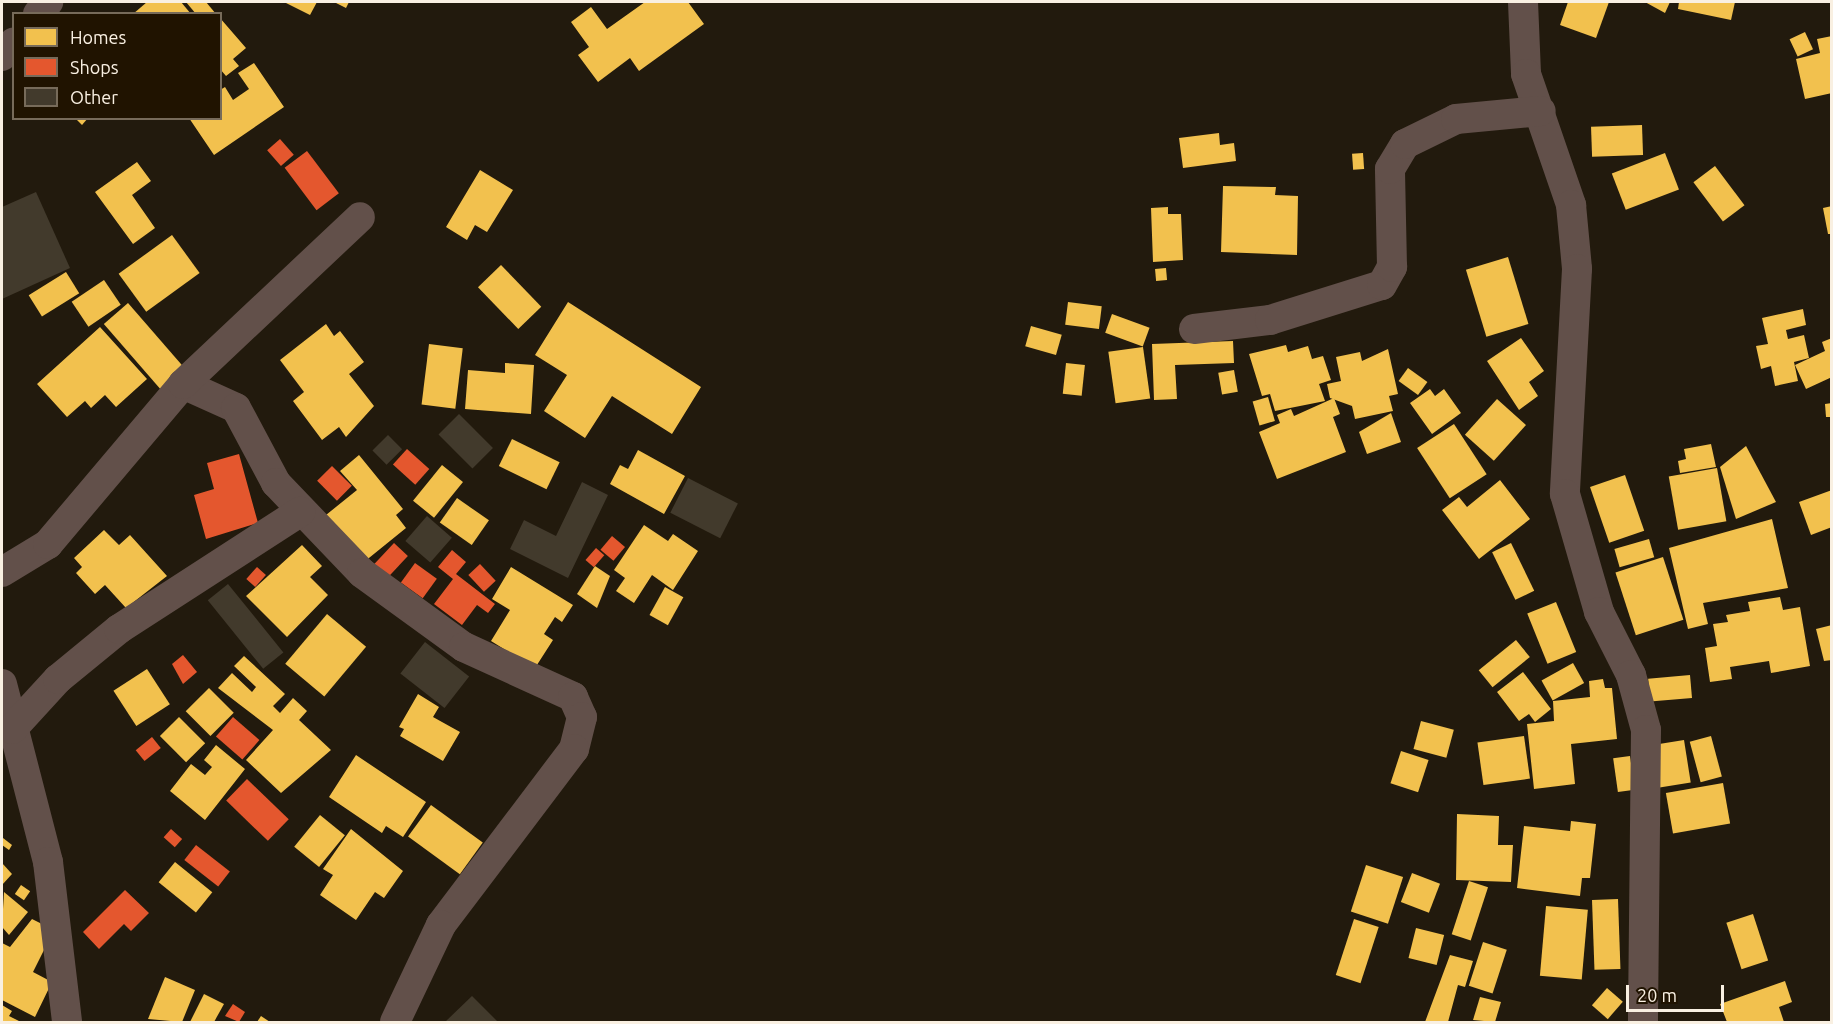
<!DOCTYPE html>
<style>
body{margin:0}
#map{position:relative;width:1833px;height:1024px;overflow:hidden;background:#221a0d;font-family:Ubuntu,sans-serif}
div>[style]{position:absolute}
.homes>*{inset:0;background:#f2c14e;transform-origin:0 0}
.shops>*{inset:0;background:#e4572e;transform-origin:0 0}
.building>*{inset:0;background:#423a2c;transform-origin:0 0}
.minor>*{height:30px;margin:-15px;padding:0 15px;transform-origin:15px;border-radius:15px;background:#62504a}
span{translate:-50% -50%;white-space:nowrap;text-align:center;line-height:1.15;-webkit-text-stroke:6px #201300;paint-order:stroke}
.frame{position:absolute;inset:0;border:3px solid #f9f0e2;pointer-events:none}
.legend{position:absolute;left:12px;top:12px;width:210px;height:108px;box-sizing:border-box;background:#201300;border:2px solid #776b5a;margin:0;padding:8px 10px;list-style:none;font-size:18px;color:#f9f0e2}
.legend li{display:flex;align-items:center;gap:12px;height:30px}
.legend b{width:30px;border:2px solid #776b5a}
.scale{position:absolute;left:1626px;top:985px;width:98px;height:27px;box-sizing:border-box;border:3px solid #f9f0e2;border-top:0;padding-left:8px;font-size:18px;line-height:21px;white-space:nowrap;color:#f9f0e2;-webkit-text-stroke:4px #201300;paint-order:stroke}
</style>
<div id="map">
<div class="homes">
<div style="clip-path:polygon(147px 2px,181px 2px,191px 14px,133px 14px)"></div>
<div style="clip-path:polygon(186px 2px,206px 2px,216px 14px,196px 14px)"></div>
<div style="clip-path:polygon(284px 2px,317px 2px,310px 15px)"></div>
<div style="clip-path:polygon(334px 2px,349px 2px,346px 8px)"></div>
<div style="clip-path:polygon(645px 2px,688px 2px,704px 24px,639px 71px,630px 58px,598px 82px,578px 55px,589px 47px,571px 22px,591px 7px,607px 29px)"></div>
<div style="clip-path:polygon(1568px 2px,1609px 2px,1596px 38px,1560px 25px)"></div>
<div style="clip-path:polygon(1645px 2px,1670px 2px,1665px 13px)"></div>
<div style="clip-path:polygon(1679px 2px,1735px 2px,1731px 20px,1678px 9px)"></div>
<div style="clip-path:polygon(220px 18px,246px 48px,233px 59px,239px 66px,226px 76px,220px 69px)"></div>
<div style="left:1805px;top:32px;width:19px;height:17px;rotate:65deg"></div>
<div style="clip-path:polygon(1832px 36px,1832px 93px,1805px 99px,1796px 59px,1820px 53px,1817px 39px)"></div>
<div style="clip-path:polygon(254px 63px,284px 107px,214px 155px,189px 118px,220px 118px,220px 90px,225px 87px,233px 100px,249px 89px,238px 73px)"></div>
<div style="clip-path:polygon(75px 118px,88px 118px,82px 125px)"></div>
<div style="left:1642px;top:125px;width:30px;height:51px;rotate:88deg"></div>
<div style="clip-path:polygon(1219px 133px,1220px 145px,1234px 143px,1236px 161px,1183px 168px,1179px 138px)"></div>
<div style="left:1363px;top:153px;width:16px;height:11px;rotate:86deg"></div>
<div style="left:1665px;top:153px;width:39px;height:57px;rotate:69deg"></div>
<div style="clip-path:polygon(137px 162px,151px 181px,132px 195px,155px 228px,133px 244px,95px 192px)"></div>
<div style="left:1715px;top:166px;width:49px;height:27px;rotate:53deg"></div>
<div style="clip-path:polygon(480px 170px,513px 190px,487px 232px,475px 225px,467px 240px,446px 227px)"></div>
<div style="clip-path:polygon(1223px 186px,1276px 187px,1275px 195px,1298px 196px,1297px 255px,1221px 252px)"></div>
<div style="clip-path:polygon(1832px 206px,1832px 234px,1828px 234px,1823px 208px)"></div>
<div style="clip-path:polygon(1168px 207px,1168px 214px,1181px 214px,1183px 260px,1153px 262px,1151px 208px)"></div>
<div style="left:172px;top:235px;width:47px;height:66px;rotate:54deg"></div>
<div style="left:1508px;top:257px;width:70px;height:44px;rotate:73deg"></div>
<div style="left:501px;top:265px;width:58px;height:32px;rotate:46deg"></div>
<div style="left:1166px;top:268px;width:12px;height:11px;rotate:85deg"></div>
<div style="left:66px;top:272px;width:25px;height:44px;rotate:58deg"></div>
<div style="left:104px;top:280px;width:30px;height:39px;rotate:56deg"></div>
<div style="clip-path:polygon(568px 302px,701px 387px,672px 434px,612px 396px,585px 438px,544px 411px,567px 375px,535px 355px)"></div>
<div style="left:1068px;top:302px;width:34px;height:23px;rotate:7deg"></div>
<div style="left:128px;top:303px;width:92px;height:32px;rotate:49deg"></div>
<div style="clip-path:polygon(1803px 309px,1806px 325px,1786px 330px,1788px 339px,1804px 335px,1809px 358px,1794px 362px,1798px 381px,1775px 386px,1771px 366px,1761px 369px,1756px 346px,1768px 344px,1762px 318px)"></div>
<div style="left:1112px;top:314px;width:40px;height:20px;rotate:20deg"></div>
<div style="clip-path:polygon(326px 324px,334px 336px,340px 331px,364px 362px,349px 374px,374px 406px,346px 437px,339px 427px,322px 440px,293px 401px,304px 392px,280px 360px)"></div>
<div style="left:1031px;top:326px;width:32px;height:21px;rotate:16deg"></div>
<div style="clip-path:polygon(100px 327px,147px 379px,116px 407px,105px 395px,91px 408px,85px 401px,67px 417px,37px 384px)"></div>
<div style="clip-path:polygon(1521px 338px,1544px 371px,1529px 382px,1538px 396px,1519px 410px,1487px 361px)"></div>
<div style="clip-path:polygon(1832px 338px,1832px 377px,1806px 389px,1795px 365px,1825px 351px,1822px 342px)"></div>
<div style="clip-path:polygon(1233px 341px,1234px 363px,1175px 365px,1177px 399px,1154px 400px,1152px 344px)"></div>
<div style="left:429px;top:344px;width:34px;height:61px;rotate:7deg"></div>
<div style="clip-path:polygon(1286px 345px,1288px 352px,1308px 346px,1312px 359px,1323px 356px,1331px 380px,1319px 384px,1325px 401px,1275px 411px,1270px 394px,1262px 396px,1249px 354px)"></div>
<div style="left:1143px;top:347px;width:52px;height:35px;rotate:82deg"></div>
<div style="clip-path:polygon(1388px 349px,1398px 394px,1389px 396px,1393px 411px,1355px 419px,1352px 406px,1330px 398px,1327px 384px,1341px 381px,1336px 357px,1360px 352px,1362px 361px)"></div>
<div style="clip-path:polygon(505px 363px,534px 365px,531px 414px,465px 409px,468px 370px,505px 373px)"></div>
<div style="left:1066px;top:363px;width:19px;height:31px;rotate:6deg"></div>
<div style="left:1408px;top:368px;width:24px;height:16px;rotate:36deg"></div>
<div style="left:1234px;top:370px;width:22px;height:16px;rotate:80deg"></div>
<div style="clip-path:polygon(1430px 389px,1435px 396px,1444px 389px,1461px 413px,1432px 434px,1410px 403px)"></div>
<div style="left:1268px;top:397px;width:25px;height:16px;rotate:74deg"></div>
<div style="clip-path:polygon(1334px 398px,1340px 414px,1333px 417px,1346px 452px,1277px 479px,1259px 432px,1280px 423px,1277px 415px,1291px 409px,1294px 416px)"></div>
<div style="left:1497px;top:399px;width:39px;height:48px;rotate:42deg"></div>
<div style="clip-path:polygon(1832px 403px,1832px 417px,1826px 417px,1825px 404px)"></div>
<div style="clip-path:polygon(1391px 413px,1401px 442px,1367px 454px,1359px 432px)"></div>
<div style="left:1454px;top:424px;width:60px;height:44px;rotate:57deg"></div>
<div style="left:512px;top:439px;width:53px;height:30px;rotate:26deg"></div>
<div style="clip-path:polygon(1711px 444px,1716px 467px,1680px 473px,1678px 461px,1686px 459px,1684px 449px)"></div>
<div style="clip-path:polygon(1746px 446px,1776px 502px,1736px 519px,1720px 467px)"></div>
<div style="clip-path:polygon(638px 450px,685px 476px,664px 514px,610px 484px,620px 465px,628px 469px)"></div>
<div style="clip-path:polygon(359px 455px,403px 509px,396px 515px,406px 528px,364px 562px,326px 515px,357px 490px,340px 471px)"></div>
<div style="left:442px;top:465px;width:27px;height:46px;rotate:39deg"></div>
<div style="left:1717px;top:468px;width:54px;height:49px;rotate:80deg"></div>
<div style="left:1625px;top:475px;width:59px;height:37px;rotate:71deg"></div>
<div style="clip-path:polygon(1500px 480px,1530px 519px,1479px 559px,1442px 510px,1459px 497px,1467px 507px)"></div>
<div style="clip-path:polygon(1832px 490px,1832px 527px,1811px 535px,1799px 502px)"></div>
<div style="left:457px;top:498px;width:39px;height:30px;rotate:35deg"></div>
<div style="clip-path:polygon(1772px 519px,1788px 588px,1703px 603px,1708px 624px,1688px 629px,1669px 548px)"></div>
<div style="clip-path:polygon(644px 525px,668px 541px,673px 534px,698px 551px,673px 590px,652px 575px,634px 603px,616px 591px,625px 578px,614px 570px)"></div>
<div style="clip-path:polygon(104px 530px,119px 545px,130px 535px,167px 576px,126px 608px,105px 585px,95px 594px,76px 573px,82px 567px,74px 558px)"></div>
<div style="left:1649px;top:539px;width:19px;height:36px;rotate:74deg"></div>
<div style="left:1511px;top:543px;width:53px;height:21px;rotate:64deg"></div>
<div style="clip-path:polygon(302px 545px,322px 566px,310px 577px,328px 595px,287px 637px,246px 596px)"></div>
<div style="left:1663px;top:557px;width:66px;height:50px;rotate:72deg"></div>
<div style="clip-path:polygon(595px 566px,610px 576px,597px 608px,577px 594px)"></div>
<div style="clip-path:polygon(511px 567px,573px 605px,562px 622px,555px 617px,544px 634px,553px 640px,535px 668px,491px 641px,510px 610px,492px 599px)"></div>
<div style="left:665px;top:587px;width:21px;height:32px;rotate:29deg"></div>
<div style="clip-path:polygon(1780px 597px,1783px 610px,1800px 607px,1810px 666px,1771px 673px,1769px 661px,1730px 667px,1732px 679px,1710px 682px,1705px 648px,1717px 646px,1713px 624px,1728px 622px,1726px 615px,1750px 611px,1748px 602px)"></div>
<div style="left:1556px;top:602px;width:54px;height:31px;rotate:68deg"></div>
<div style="left:327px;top:614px;width:51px;height:65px;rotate:40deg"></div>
<div style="clip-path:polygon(1832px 625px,1832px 660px,1824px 661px,1816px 629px)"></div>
<div style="left:1516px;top:640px;width:22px;height:48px;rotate:51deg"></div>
<div style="clip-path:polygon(244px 656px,285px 694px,273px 706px,280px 713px,293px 698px,307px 711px,299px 720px,331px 750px,281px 793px,246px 760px,273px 730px,218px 688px,232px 673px,252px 692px,256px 687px,234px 666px)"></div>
<div style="left:1573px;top:663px;width:23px;height:36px;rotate:61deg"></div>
<div style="left:147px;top:669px;width:42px;height:40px;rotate:57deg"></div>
<div style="clip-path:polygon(1523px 672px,1551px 709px,1535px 722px,1529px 714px,1519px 721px,1497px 692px)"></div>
<div style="left:1690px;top:675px;width:23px;height:42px;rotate:85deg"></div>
<div style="clip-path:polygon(1603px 679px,1605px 688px,1612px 688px,1617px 739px,1571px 744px,1575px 784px,1534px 789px,1527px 724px,1554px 721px,1553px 701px,1590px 697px,1589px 681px)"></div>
<div style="left:209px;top:688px;width:35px;height:33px;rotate:45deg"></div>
<div style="clip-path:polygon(418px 694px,439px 707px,433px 717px,460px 732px,443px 761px,400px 736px,404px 729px,399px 727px)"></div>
<div style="left:179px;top:717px;width:37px;height:27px;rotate:45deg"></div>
<div style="left:1421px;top:721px;width:34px;height:29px;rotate:15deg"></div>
<div style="left:1524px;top:736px;width:43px;height:47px;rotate:82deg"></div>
<div style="left:1711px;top:736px;width:42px;height:22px;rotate:75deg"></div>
<div style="left:1684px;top:740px;width:43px;height:33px;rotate:81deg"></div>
<div style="clip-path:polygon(216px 745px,245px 769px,205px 820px,170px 791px,191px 764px,205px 775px,212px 767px,204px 760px)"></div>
<div style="left:1401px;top:751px;width:29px;height:34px;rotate:18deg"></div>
<div style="clip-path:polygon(356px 755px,426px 802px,403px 837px,386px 826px,382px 833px,329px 797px)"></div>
<div style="left:1630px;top:756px;width:34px;height:17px;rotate:82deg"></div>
<div style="left:1723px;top:783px;width:41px;height:58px;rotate:80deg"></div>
<div style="left:431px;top:805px;width:64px;height:39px;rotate:36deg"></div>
<div style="clip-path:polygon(1457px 814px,1499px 816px,1498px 845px,1513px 845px,1511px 882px,1456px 880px)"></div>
<div style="left:320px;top:815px;width:32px;height:41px;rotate:39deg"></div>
<div style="clip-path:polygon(1571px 821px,1596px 824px,1590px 878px,1582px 878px,1580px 896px,1517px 888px,1524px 826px,1570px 831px)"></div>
<div style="clip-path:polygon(351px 829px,403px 871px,384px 898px,375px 892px,356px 920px,320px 895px,333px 875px,323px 869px)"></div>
<div style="clip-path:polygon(3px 838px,12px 845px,9px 850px,2px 845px)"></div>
<div style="left:175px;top:862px;width:48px;height:26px;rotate:39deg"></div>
<div style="clip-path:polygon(2px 863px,12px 874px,2px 885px)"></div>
<div style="left:1366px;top:865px;width:39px;height:49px;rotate:18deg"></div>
<div style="left:1412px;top:873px;width:30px;height:31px;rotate:21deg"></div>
<div style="left:1469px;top:881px;width:20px;height:56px;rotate:18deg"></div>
<div style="left:21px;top:885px;width:11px;height:11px;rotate:34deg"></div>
<div style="clip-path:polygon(4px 892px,28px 912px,9px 935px,2px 927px)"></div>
<div style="left:1618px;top:899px;width:70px;height:26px;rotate:88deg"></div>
<div style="left:1546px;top:906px;width:42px;height:70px;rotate:5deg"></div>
<div style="left:1753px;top:914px;width:49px;height:28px;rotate:72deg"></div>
<div style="clip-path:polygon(32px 919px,54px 930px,33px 972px,52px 982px,35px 1017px,2px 1000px,2px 943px,10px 947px)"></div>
<div style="left:1354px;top:919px;width:26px;height:59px;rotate:18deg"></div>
<div style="left:1416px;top:928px;width:29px;height:31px;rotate:14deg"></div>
<div style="left:1483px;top:942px;width:25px;height:46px;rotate:18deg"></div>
<div style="clip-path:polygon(1450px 955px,1473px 961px,1465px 987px,1458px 985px,1448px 1022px,1425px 1022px)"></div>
<div style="clip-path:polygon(165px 977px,195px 990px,182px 1022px,148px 1019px)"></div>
<div style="clip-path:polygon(1785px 981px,1792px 1002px,1779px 1007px,1784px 1022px,1727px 1022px,1720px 1004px)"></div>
<div style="left:1607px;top:988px;width:21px;height:23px;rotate:41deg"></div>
<div style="clip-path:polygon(204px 994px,224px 1004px,214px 1022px,190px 1022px)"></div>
<div style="clip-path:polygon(1480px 997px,1501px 1002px,1495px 1022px,1473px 1020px)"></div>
<div style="clip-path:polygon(2px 1005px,12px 1011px,9px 1016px,21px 1022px,2px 1022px)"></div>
<div style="clip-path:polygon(261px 1016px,270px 1022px,257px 1022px)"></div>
</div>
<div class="shops">
<div style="left:280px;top:139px;width:21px;height:17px;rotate:49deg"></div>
<div style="left:307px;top:151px;width:53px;height:28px;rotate:53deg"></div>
<div style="left:407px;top:449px;width:30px;height:21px;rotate:42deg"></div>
<div style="clip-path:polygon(239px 454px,258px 523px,206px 539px,194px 495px,214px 489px,207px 463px)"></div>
<div style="left:332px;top:466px;width:28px;height:21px;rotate:45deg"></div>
<div style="left:612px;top:536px;width:17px;height:18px;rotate:40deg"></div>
<div style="left:394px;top:543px;width:19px;height:35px;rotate:43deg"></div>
<div style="left:596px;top:548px;width:11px;height:16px;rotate:41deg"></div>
<div style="clip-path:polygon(452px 550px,466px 562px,456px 574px,495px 604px,488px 613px,477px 605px,462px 625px,434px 604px,453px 579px,438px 567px)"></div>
<div style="left:415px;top:563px;width:27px;height:24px;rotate:36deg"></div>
<div style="left:480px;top:564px;width:23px;height:16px;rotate:47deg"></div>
<div style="left:257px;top:567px;width:12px;height:16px;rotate:42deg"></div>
<div style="clip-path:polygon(183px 655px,197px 672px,183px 684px,172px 664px)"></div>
<div style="left:233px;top:717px;width:35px;height:26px;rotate:41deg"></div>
<div style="left:152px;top:737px;width:14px;height:21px;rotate:51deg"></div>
<div style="left:247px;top:779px;width:58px;height:30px;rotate:44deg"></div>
<div style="left:171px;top:829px;width:15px;height:11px;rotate:42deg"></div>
<div style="left:196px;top:845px;width:43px;height:19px;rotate:38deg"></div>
<div style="clip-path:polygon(125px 890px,149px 913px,131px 931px,124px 924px,99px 949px,83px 932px)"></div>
<div style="clip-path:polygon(233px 1004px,245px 1012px,239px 1022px,225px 1016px)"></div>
</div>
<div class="building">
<div style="clip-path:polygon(36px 192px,70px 268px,2px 299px,2px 207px)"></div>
<div style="left:459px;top:414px;width:48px;height:29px;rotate:45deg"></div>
<div style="left:388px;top:435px;width:20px;height:22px;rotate:45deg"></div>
<div style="left:688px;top:478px;width:56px;height:39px;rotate:27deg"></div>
<div style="clip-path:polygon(582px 482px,608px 495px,568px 578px,510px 549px,524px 520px,556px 536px)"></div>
<div style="left:427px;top:516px;width:33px;height:33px;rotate:41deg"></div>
<div style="left:228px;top:584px;width:88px;height:26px;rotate:51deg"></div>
<div style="left:425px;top:642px;width:56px;height:40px;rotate:38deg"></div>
<div style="clip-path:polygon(472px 996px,498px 1022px,445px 1022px)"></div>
</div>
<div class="minor">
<div style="left:1523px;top:2px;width:72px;rotate:87.6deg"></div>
<div style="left:1526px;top:74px;width:139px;rotate:71deg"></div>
<div style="left:1571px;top:205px;width:64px;rotate:84.6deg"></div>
<div style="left:1577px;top:269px;width:225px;rotate:93.1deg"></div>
<div style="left:1565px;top:494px;width:123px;rotate:73.9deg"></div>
<div style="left:1599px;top:612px;width:71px;rotate:63.1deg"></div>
<div style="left:1631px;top:675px;width:57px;rotate:74.7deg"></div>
<div style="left:1646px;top:730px;width:292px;rotate:90.6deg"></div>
<div style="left:38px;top:14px;width:16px;rotate:-50deg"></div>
<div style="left:2px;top:56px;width:18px;rotate:-49deg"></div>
<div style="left:1194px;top:329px;width:77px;rotate:-6.8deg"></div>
<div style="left:1270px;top:320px;width:117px;rotate:-17.4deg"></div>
<div style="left:1382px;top:285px;width:21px;rotate:-61deg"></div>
<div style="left:1392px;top:267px;width:98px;rotate:-91.2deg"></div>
<div style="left:1390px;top:169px;width:29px;rotate:-59deg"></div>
<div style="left:1405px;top:144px;width:57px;rotate:-26.1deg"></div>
<div style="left:1456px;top:119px;width:85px;rotate:-5.4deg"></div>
<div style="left:183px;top:384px;width:58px;rotate:24.4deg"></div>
<div style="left:236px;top:408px;width:85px;rotate:61.9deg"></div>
<div style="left:276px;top:483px;width:124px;rotate:46.3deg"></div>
<div style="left:362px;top:573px;width:126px;rotate:36deg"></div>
<div style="left:464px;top:647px;width:120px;rotate:24.6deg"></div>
<div style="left:573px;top:697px;width:22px;rotate:66deg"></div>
<div style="left:582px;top:717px;width:33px;rotate:104deg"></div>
<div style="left:574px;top:749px;width:221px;rotate:127.1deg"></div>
<div style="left:441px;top:925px;width:107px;rotate:115.4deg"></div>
<div style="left:2px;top:572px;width:54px;rotate:-31.3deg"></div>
<div style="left:48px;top:544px;width:209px;rotate:-49.8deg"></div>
<div style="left:183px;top:384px;width:243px;rotate:-43.3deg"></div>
<div style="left:2px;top:684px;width:184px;rotate:75.5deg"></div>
<div style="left:48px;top:862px;width:161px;rotate:83.2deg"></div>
<div style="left:12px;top:729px;width:68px;rotate:-47.4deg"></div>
<div style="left:58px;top:679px;width:79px;rotate:-39.3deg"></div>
<div style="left:119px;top:629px;width:216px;rotate:-32.9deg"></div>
</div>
<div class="frame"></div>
<ul class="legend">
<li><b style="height:16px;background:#f2c14e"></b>Homes</li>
<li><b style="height:16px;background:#e4572e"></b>Shops</li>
<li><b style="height:16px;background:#423a2c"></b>Other</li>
</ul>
<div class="scale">20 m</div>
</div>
